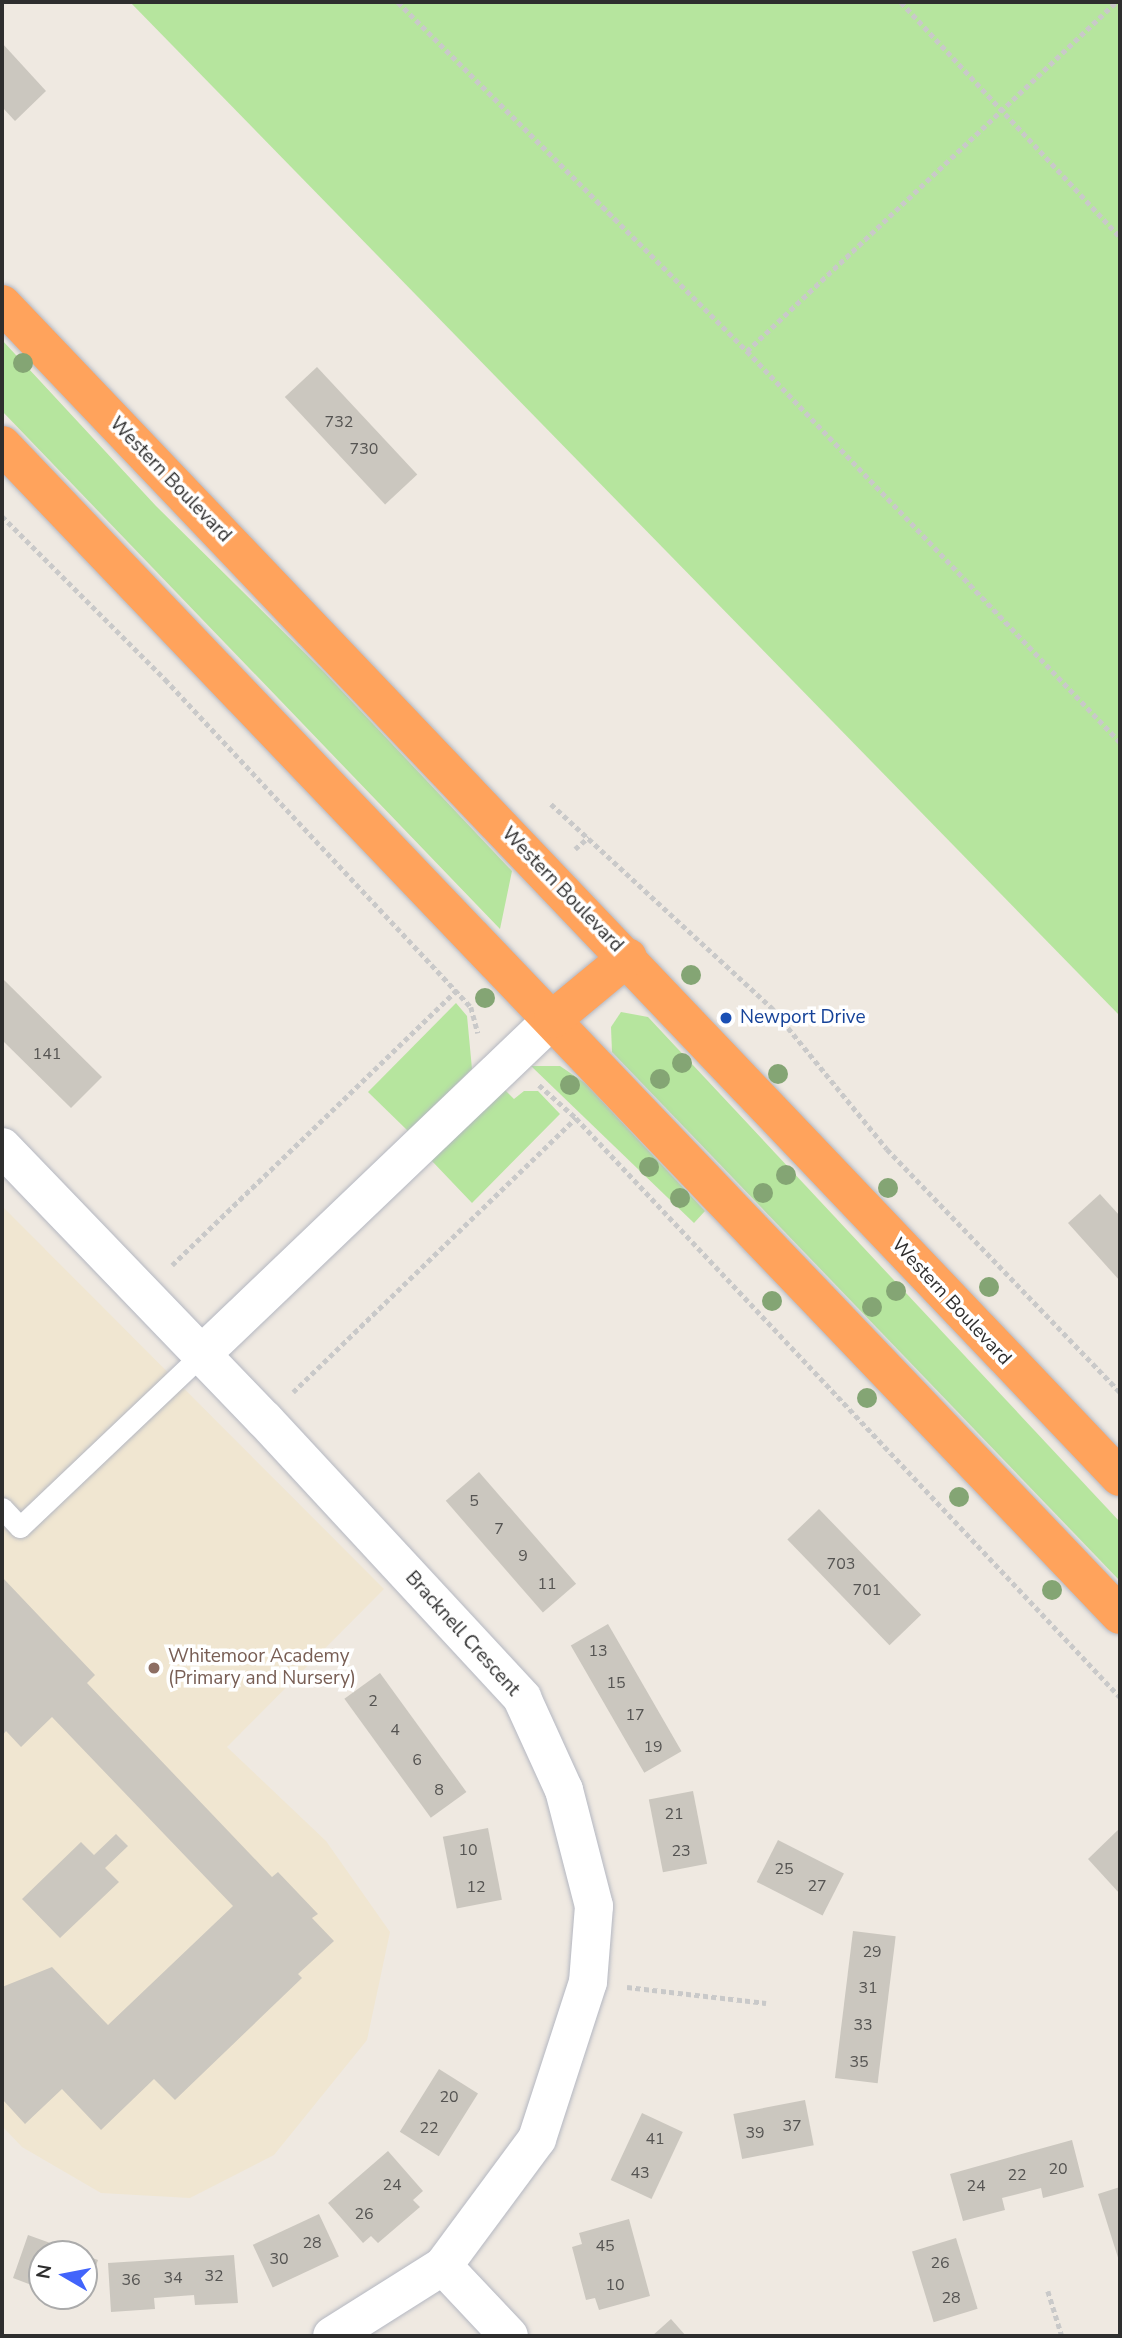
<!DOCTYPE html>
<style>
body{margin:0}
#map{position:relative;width:1122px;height:2338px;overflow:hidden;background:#efe9e1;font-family:"Nunito Sans",sans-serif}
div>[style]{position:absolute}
.education>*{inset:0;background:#f0e6d1}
.green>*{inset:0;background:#b6e59e}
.building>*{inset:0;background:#cbc7bf;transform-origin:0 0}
.path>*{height:4.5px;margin-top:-2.25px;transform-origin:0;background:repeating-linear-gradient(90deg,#c9c9c9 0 5px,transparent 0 8.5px)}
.roads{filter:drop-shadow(0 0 2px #b4b7c1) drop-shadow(0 0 2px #b4b7c1)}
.lane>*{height:21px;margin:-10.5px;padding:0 10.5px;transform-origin:10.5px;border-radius:10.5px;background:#fff}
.street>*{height:38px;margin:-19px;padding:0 19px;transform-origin:19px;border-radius:19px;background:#fff}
.highway>*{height:38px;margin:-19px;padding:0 19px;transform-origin:19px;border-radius:19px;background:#ffa35c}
.trees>*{width:20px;height:20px;margin:-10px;border-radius:50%;background:#84a574}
.dots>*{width:19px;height:19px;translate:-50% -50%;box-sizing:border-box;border:4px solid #fff;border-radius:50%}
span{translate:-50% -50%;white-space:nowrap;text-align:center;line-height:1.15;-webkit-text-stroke:7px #fff;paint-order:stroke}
.number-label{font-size:16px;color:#555452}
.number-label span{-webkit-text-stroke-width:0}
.street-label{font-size:19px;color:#2e2e2e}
.transit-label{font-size:19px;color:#164399}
.left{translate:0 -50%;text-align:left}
.education-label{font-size:19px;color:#785e54}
.frame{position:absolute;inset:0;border:4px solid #2e2e2e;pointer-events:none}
.north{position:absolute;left:28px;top:2240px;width:70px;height:70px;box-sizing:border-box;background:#fff;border:2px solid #ababab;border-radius:50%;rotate:280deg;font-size:19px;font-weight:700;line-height:28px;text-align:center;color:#2e2e2e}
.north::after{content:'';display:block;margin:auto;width:24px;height:32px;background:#4264fb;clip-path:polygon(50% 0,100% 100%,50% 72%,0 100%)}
</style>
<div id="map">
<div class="education">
<div style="clip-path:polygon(2px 1206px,384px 1589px,227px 1747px,326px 1841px,390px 1932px,367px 2040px,274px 2155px,190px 2198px,101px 2193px,22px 2147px,2px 2126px)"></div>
</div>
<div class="green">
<div style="clip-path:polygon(130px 2px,1120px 2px,1120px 1016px)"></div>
<div style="clip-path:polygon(2px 340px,156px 506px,324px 672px,512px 871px,500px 929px,2px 411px)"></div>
<div style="clip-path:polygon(456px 1003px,467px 1016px,472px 1069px,408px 1131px,368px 1092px)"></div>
<div style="clip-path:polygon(621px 1012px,648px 1017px,1120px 1522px,1120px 1581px,612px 1052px,611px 1027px)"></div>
<div style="clip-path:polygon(531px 1066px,560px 1066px,585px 1083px,705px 1211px,694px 1223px)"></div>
<div style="clip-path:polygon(504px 1089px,514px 1099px,524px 1091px,538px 1091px,560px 1114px,472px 1203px,431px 1160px)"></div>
</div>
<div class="building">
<div style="clip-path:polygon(2px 43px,46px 91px,15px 121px,2px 107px)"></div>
<div style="left:317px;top:367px;width:147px;height:44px;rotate:47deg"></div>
<div style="clip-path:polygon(2px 978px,102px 1077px,71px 1108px,2px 1040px)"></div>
<div style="clip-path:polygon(1100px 1194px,1120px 1216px,1120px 1281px,1068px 1223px)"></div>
<div style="left:479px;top:1472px;width:148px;height:44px;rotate:49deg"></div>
<div style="left:819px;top:1509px;width:147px;height:44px;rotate:46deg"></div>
<div style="clip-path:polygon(2px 1577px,95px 1675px,87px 1683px,272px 1877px,278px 1872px,318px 1914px,312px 1918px,334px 1941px,298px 1974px,302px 1978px,175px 2100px,154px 2079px,101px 2130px,62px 2089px,25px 2124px,2px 2099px,2px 1987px,52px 1967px,108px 2025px,233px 1906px,52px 1717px,21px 1747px,6px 1731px,2px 1736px)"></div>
<div style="left:608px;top:1624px;width:147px;height:43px;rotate:60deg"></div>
<div style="left:380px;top:1673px;width:147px;height:44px;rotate:54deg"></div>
<div style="left:693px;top:1791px;width:74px;height:45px;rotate:79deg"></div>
<div style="left:488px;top:1828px;width:73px;height:46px;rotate:79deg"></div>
<div style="clip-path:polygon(1120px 1828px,1120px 1894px,1088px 1859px)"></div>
<div style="clip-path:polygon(116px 1834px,128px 1846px,105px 1868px,119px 1882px,60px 1938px,22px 1899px,81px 1842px,94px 1855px)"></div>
<div style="left:778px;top:1840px;width:74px;height:47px;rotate:27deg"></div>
<div style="left:853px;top:1931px;width:43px;height:148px;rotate:7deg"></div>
<div style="left:439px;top:2069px;width:46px;height:74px;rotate:32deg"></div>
<div style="left:805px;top:2100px;width:46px;height:73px;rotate:79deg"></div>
<div style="left:642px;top:2113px;width:45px;height:74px;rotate:25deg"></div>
<div style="clip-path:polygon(1072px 2140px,1084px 2187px,1043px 2198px,1041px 2188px,1002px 2198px,1005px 2210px,963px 2221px,950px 2174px)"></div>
<div style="clip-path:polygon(388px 2151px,423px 2191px,413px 2200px,420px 2207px,378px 2243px,371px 2236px,363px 2243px,328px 2203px)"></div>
<div style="clip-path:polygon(1120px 2187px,1120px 2264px,1098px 2194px)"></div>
<div style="left:319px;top:2214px;width:47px;height:73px;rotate:65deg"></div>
<div style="clip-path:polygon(629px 2219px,650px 2296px,599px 2310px,595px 2298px,586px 2300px,572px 2247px,582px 2244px,579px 2233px)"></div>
<div style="clip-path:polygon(28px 2235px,81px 2254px,42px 2254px,42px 2289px,13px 2278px)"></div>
<div style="left:956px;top:2238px;width:74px;height:46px;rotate:73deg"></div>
<div style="clip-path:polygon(84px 2255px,98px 2260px,83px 2303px,64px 2296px,84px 2296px)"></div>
<div style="clip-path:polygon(234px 2255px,238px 2303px,195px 2305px,194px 2295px,154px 2298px,155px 2309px,111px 2312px,108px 2263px)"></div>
<div style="clip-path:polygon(671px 2319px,686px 2336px,652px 2336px)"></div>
</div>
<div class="path">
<div style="left:398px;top:2px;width:494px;rotate:45deg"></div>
<div style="left:747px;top:351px;width:540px;rotate:46.35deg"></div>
<div style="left:901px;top:2px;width:321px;rotate:47deg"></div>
<div style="left:747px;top:351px;width:508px;rotate:-43.4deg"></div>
<div style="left:2px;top:516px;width:231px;rotate:45deg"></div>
<div style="left:165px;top:679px;width:449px;rotate:47deg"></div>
<div style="left:471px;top:1007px;width:27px;rotate:75deg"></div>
<div style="left:551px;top:804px;width:301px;rotate:42.7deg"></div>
<div style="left:772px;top:1008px;width:182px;rotate:50.8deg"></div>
<div style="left:887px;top:1149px;width:337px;rotate:46.2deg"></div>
<div style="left:575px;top:849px;width:18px;rotate:-41deg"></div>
<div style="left:539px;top:1085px;width:50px;rotate:41.7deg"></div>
<div style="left:576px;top:1118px;width:794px;rotate:46.79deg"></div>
<div style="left:172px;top:1265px;width:397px;rotate:-44deg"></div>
<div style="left:293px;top:1392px;width:394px;rotate:-44.1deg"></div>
<div style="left:627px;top:1987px;width:140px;rotate:6.6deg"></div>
<div style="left:1048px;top:2291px;width:47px;rotate:72.7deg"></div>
</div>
<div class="roads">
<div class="lane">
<div style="left:2px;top:1508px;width:26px;rotate:47deg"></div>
<div style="left:20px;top:1527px;width:251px;rotate:-43.5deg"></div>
</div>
<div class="street">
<div style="left:2px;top:1147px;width:379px;rotate:46.1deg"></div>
<div style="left:265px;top:1420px;width:379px;rotate:47.2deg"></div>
<div style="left:522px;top:1698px;width:101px;rotate:65.5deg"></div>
<div style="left:564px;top:1790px;width:120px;rotate:75.5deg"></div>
<div style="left:594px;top:1906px;width:76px;rotate:94.5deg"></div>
<div style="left:588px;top:1982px;width:165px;rotate:108deg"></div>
<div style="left:537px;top:2139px;width:158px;rotate:126.5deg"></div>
<div style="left:443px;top:2266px;width:131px;rotate:147.8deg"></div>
<div style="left:202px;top:1354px;width:485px;rotate:-43.7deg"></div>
<div style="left:443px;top:2266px;width:96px;rotate:46.7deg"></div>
</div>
<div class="highway">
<div style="left:2px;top:304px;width:1620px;rotate:46.38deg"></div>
<div style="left:2px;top:445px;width:1618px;rotate:46.3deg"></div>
<div style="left:553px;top:1019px;width:97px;rotate:-39.6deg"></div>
</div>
</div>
<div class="trees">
<div style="left:23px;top:363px"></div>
<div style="left:691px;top:975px"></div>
<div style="left:485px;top:998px"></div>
<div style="left:682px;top:1063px"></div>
<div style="left:778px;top:1074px"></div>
<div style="left:660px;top:1079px"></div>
<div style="left:570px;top:1085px"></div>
<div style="left:649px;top:1167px"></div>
<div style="left:786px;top:1175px"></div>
<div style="left:888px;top:1188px"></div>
<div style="left:763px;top:1193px"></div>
<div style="left:680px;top:1198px"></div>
<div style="left:989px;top:1287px"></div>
<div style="left:896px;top:1291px"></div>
<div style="left:772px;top:1301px"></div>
<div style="left:872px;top:1307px"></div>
<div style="left:867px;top:1398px"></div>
<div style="left:959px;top:1497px"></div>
<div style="left:1052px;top:1590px"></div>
</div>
<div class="dots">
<div style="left:726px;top:1018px;background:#1a4fb4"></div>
<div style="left:154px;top:1668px;background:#8d6e63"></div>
</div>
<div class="number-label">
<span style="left:339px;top:422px">732</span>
<span style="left:364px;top:449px">730</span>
<span style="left:47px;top:1054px">141</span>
<span style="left:474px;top:1501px">5</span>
<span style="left:499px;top:1529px">7</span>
<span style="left:523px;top:1556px">9</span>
<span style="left:841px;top:1564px">703</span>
<span style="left:547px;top:1584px">11</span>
<span style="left:867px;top:1590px">701</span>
<span style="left:598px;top:1651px">13</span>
<span style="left:616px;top:1683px">15</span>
<span style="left:373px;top:1701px">2</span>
<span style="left:635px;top:1715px">17</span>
<span style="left:395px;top:1730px">4</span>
<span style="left:653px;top:1747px">19</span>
<span style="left:417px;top:1760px">6</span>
<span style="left:439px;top:1790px">8</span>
<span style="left:674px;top:1814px">21</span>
<span style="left:468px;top:1850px">10</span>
<span style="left:681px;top:1851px">23</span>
<span style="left:784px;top:1869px">25</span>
<span style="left:817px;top:1886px">27</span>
<span style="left:476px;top:1887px">12</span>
<span style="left:872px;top:1952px">29</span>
<span style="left:868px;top:1988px">31</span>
<span style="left:863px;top:2025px">33</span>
<span style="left:859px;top:2062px">35</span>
<span style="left:449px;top:2097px">20</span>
<span style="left:792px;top:2126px">37</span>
<span style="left:429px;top:2128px">22</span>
<span style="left:755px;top:2133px">39</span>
<span style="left:655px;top:2139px">41</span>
<span style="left:1058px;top:2169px">20</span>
<span style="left:640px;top:2173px">43</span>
<span style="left:1017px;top:2175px">22</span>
<span style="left:392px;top:2185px">24</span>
<span style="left:976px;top:2186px">24</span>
<span style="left:364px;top:2214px">26</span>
<span style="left:312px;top:2243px">28</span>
<span style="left:605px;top:2246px">45</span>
<span style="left:279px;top:2259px">30</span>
<span style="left:940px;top:2263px">26</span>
<span style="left:214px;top:2276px">32</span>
<span style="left:173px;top:2278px">34</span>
<span style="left:131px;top:2280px">36</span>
<span style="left:615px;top:2285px">10</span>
<span style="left:951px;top:2298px">28</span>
</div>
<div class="street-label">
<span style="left:170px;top:480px;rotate:46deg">Western Boulevard</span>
<span style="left:562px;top:890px;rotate:46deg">Western Boulevard</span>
<span style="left:951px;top:1302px;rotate:47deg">Western Boulevard</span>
<span style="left:462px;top:1634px;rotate:48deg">Bracknell Crescent</span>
</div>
<div class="transit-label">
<span class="left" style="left:740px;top:1018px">Newport Drive</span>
</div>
<div class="education-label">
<span class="left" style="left:168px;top:1668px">Whitemoor Academy<br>(Primary and Nursery)</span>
</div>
<div class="frame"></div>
<div class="north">N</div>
</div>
